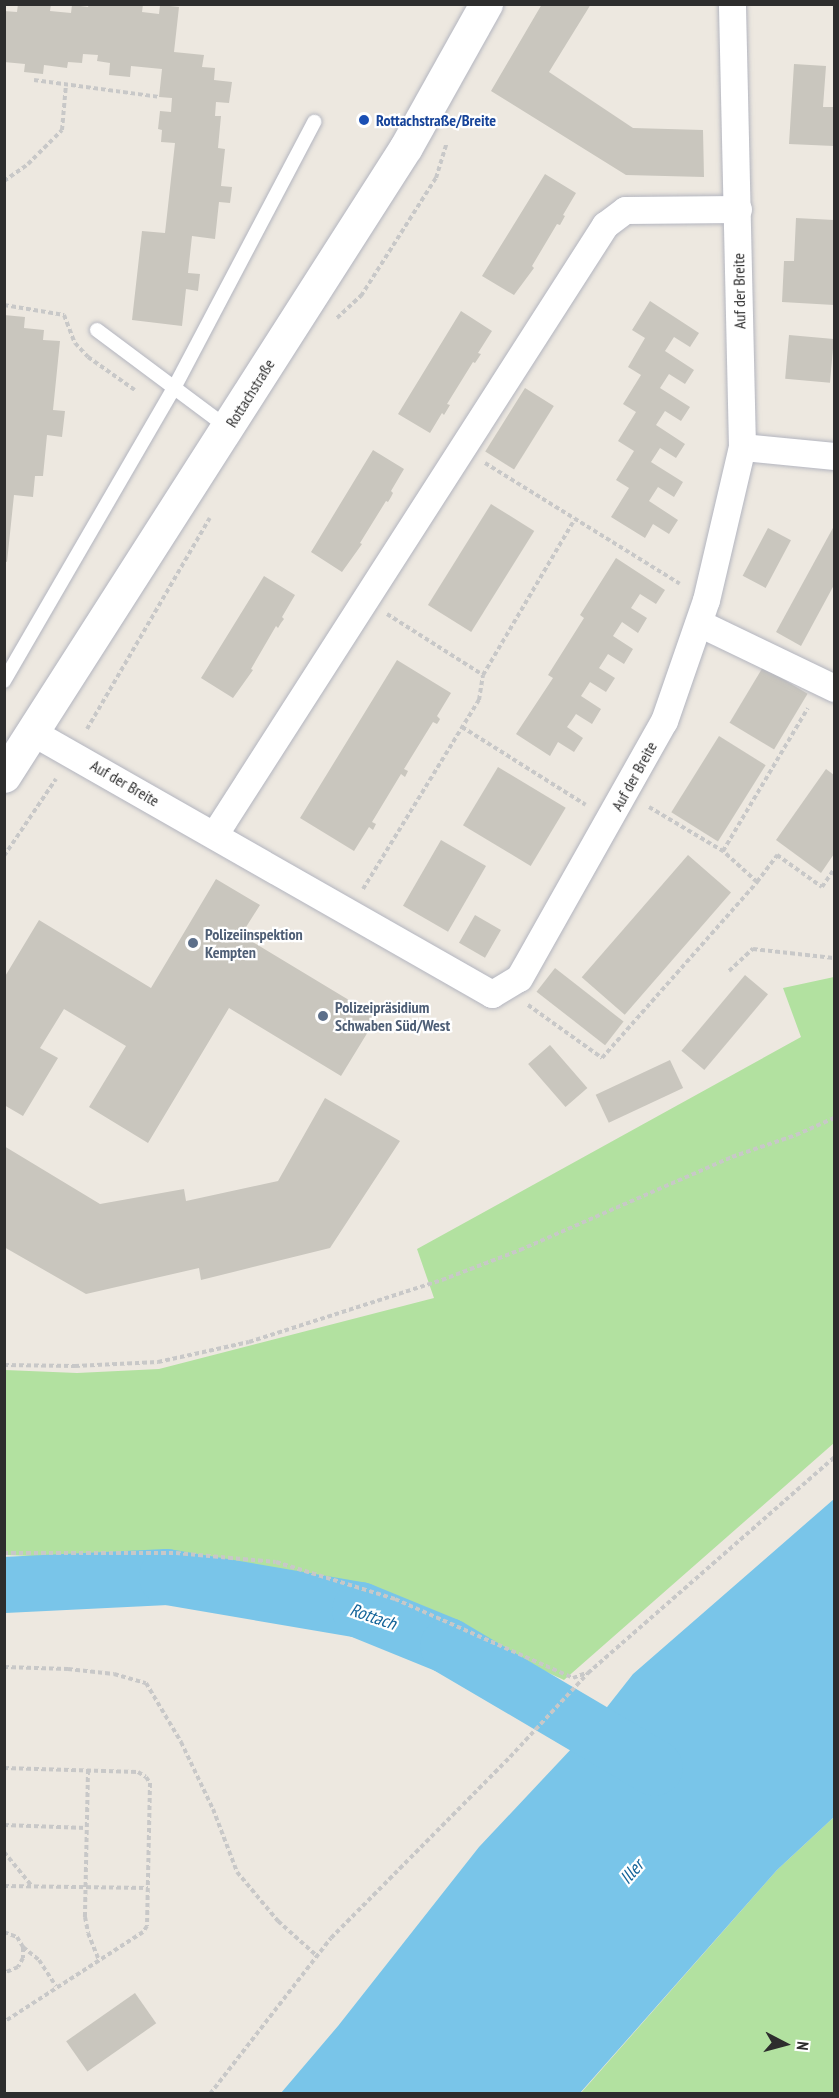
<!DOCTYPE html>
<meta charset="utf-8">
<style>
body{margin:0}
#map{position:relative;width:839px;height:2098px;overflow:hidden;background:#ede8e0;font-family:"PT Sans Narrow",sans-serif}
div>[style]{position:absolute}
.green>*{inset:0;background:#b2e1a0}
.water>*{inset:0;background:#79c5e9}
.river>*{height:56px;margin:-28px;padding:0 28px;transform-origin:28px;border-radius:28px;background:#79c5e9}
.building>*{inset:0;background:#c9c6be;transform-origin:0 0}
.path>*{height:4px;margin-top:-2px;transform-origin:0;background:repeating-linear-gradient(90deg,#c8c8c8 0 4.5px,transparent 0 7.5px)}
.roads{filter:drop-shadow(0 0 2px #b3b5bf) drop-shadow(0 0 2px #b3b5bf)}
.lane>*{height:14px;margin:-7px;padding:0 7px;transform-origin:7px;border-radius:7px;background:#fff}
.street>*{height:27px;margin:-13.5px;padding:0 13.5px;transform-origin:13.5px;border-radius:13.5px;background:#fff}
.secondary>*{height:33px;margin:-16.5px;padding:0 16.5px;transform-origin:16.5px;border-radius:16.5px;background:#fff}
.dots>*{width:16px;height:16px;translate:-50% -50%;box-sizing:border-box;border:3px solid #fff;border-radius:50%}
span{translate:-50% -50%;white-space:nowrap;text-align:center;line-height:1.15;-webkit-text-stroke:4.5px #fff;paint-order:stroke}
.transit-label{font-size:16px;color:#164399;font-weight:700}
.left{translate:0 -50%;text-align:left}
.street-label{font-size:16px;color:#2d2d2d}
.service-label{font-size:16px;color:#4e5e75;font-weight:700}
.water-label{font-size:18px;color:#146499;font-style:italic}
.frame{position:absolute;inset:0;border:6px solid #2d2d2d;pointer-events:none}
.north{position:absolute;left:755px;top:2014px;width:60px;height:60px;-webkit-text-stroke:4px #fff;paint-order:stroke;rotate:96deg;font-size:16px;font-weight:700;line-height:24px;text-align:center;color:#2d2d2d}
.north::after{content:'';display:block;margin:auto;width:21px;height:27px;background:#2d2d2d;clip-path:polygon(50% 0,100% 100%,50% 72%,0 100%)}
</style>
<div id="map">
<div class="green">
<div style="clip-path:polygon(834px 977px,834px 1443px,564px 1680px,375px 1593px,173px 1561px,5px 1555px,5px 1370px,77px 1373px,159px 1369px,434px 1298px,417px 1249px,801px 1037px,783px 988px)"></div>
<div style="clip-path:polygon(834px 1817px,834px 2093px,580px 2094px,777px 1870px)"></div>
</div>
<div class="water">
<div style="clip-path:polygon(834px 1499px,834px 1817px,777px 1870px,580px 2093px,281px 2093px,338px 2026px,479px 1847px,589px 1730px,633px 1674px)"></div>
</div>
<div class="river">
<div style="left:4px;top:1585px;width:163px;rotate:-2.8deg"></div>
<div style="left:167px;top:1577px;width:196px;rotate:9.7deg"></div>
<div style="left:360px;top:1610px;width:95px;rotate:22.2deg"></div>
<div style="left:448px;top:1646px;width:240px;rotate:30.5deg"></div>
</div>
<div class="building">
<div style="clip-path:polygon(18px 4px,51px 4px,50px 11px,71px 13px,72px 5px,88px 7px,89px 4px,143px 4px,142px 12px,159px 14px,160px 5px,179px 7px,174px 52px,204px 55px,202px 67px,215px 68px,214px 80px,232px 82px,229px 103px,216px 102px,215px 116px,221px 116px,218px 148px,225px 149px,221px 186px,232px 187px,230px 203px,219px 202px,215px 239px,192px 236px,188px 273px,200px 274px,198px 291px,186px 289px,182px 326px,132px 320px,142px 231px,165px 233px,175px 143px,161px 142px,162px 130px,158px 129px,160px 111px,171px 112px,172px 98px,159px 97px,162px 69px,131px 66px,130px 77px,109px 75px,110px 63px,97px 61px,98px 55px,83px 54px,82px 63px,68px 62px,67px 68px,44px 65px,43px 74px,24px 72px,25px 64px,4px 62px,4px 11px,17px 12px)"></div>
<div style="clip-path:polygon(542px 4px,591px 4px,549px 72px,633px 128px,703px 130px,704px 177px,626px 175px,491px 91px)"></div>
<div style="clip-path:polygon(794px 64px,826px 66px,823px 107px,834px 107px,834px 146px,789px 144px)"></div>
<div style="clip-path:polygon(545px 174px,576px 193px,563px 215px,565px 216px,560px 225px,557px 224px,532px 266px,534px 268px,514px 295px,482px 276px)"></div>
<div style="clip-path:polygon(796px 218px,834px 220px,834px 305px,782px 302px,784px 261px,794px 261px)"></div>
<div style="clip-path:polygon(650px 301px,699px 333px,690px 347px,674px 337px,665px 351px,694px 370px,685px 384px,669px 374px,660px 388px,690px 407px,681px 421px,665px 411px,656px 425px,685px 444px,676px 458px,660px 448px,651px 462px,683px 482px,674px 497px,658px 487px,649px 501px,678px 520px,669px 534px,653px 524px,645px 538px,611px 517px,629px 488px,616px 480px,634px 451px,618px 441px,636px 412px,623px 404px,641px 375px,628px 367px,645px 338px,632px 330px)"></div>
<div style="clip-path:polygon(461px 311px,492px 331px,478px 353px,481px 354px,475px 363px,473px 362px,447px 404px,450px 405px,444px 415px,442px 413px,430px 433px,398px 414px)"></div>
<div style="clip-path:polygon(4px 315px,25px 317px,24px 328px,44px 330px,43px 340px,60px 341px,53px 410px,65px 411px,62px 437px,47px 435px,43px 476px,35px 476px,33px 497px,14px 495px,7px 562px,4px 561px)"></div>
<div style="left:789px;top:335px;width:45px;height:44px;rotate:5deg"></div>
<div style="left:525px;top:388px;width:34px;height:75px;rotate:32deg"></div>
<div style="clip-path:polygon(373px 450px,404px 469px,391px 491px,393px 493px,391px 497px,388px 502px,386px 501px,360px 543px,362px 544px,342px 572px,311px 552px)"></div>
<div style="left:491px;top:504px;width:51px;height:119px;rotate:32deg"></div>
<div style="clip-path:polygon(834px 526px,834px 585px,801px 646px,776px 632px)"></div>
<div style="left:768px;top:528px;width:26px;height:54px;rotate:28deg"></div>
<div style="clip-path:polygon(616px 558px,665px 590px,656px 604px,640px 594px,631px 608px,647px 618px,638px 633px,622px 622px,613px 636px,633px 649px,624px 664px,608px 654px,599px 668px,615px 678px,606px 692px,590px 682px,581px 696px,601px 709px,592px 724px,576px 714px,572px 720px,567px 727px,583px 738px,574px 752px,558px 742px,550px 756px,516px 734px,553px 678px,548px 675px,584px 618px,580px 615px)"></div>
<div style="clip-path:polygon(264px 576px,295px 595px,282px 617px,284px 619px,281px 623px,278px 628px,276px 626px,251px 669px,253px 670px,233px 698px,201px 678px)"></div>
<div style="clip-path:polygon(397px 660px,451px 693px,437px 716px,440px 719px,439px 721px,437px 724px,433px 722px,404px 769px,408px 771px,405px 777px,401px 774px,372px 822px,376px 824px,373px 830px,369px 827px,354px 851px,300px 818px)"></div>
<div style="left:763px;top:667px;width:52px;height:65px;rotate:31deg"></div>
<div style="left:719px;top:736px;width:55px;height:90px;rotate:32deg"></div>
<div style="left:498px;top:767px;width:79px;height:68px;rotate:31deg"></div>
<div style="clip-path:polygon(826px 769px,834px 775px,834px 854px,821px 873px,776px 840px)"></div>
<div style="left:441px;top:840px;width:52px;height:76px;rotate:30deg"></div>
<div style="left:688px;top:855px;width:57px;height:162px;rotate:41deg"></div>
<div style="clip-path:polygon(216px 879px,260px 905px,241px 935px,377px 1017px,341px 1076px,229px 1008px,148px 1143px,89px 1107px,126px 1046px,64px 1009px,40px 1048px,58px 1058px,23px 1116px,4px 1105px,4px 978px,39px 920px,151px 988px)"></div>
<div style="left:475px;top:915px;width:30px;height:32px;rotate:30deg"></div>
<div style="left:555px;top:968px;width:87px;height:30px;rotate:38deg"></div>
<div style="left:745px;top:975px;width:30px;height:99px;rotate:40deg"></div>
<div style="left:550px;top:1045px;width:57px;height:29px;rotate:49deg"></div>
<div style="left:670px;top:1060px;width:31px;height:82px;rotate:65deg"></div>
<div style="clip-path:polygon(325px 1098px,400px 1141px,330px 1248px,201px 1280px,199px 1268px,86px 1294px,4px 1247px,4px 1146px,100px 1204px,184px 1189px,186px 1201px,278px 1181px)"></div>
<div style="left:135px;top:1993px;width:37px;height:84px;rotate:55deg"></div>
</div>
<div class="path">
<div style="left:34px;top:80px;width:126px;rotate:7.7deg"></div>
<div style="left:4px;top:181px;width:29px;rotate:-35deg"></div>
<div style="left:28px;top:164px;width:48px;rotate:-45deg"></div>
<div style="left:62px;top:130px;width:46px;rotate:-85deg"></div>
<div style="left:4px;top:305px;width:61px;rotate:9.5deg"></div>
<div style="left:64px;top:315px;width:30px;rotate:69deg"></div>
<div style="left:75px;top:343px;width:19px;rotate:47deg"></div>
<div style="left:88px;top:357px;width:57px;rotate:35.1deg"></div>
<div style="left:337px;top:318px;width:33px;rotate:-43deg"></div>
<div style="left:361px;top:296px;width:140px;rotate:-57.6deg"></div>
<div style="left:436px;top:178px;width:37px;rotate:-73deg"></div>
<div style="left:485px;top:463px;width:229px;rotate:31.8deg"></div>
<div style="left:387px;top:614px;width:114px;rotate:32.4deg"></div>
<div style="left:462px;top:727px;width:146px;rotate:32.2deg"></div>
<div style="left:87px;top:729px;width:244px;rotate:-59.8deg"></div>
<div style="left:649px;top:807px;width:86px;rotate:30.7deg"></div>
<div style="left:723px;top:851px;width:166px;rotate:-59.3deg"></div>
<div style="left:4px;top:856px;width:93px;rotate:-56deg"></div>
<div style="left:757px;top:882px;width:34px;rotate:-53deg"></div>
<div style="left:777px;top:855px;width:55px;rotate:35.4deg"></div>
<div style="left:822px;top:887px;width:22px;rotate:-56deg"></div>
<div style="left:363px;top:889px;width:222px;rotate:-58.5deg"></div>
<div style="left:479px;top:700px;width:25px;rotate:-81deg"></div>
<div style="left:483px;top:675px;width:181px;rotate:-59.5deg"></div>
<div style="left:729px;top:971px;width:33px;rotate:-43deg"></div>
<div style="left:753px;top:949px;width:81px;rotate:6.3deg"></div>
<div style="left:528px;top:1005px;width:91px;rotate:35.6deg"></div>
<div style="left:602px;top:1058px;width:235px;rotate:-48.6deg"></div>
<div style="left:757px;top:882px;width:46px;rotate:-137.6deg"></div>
<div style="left:4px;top:1365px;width:71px;rotate:0.8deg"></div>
<div style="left:75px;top:1366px;width:83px;rotate:-2.8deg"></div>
<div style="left:158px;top:1362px;width:93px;rotate:-12.4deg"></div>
<div style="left:249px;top:1342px;width:203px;rotate:-17.8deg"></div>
<div style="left:442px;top:1280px;width:84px;rotate:-21deg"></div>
<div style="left:520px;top:1250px;width:232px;rotate:-23.7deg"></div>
<div style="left:732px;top:1157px;width:68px;rotate:-19deg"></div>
<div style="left:796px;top:1135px;width:42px;rotate:-24.1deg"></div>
<div style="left:4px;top:1553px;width:172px"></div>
<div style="left:176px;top:1553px;width:100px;rotate:5.1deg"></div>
<div style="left:276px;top:1562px;width:125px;rotate:17.3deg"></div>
<div style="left:395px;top:1599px;width:195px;rotate:23.9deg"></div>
<div style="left:573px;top:1678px;width:14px;rotate:-21deg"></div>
<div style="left:4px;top:1667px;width:64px;rotate:1.8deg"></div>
<div style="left:68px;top:1669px;width:46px;rotate:6.2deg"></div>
<div style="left:114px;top:1674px;width:33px;rotate:16deg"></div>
<div style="left:146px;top:1683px;width:69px;rotate:59.3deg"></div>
<div style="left:181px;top:1742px;width:74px;rotate:64.5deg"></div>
<div style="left:213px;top:1809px;width:67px;rotate:69.1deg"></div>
<div style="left:237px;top:1872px;width:64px;rotate:50.1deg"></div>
<div style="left:278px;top:1921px;width:52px;rotate:41.9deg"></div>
<div style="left:4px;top:1768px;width:134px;rotate:1.7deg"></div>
<div style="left:138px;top:1772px;width:9px;rotate:32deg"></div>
<div style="left:146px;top:1777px;width:7px;rotate:56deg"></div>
<div style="left:150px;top:1783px;width:143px;rotate:91.2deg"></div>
<div style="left:147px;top:1926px;width:7px;rotate:124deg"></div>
<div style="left:143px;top:1932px;width:166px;rotate:147.1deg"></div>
<div style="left:88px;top:1770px;width:147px;rotate:91.2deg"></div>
<div style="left:85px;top:1917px;width:16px;rotate:79deg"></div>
<div style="left:88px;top:1933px;width:29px;rotate:68deg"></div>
<div style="left:4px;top:1825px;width:82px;rotate:2.1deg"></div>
<div style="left:4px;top:1852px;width:43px;rotate:50.7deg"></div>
<div style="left:4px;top:1886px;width:144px;rotate:0.8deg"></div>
<div style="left:4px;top:1932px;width:14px;rotate:21deg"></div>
<div style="left:17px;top:1937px;width:12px;rotate:59deg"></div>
<div style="left:23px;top:1947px;width:11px;rotate:90deg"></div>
<div style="left:23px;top:1958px;width:10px;rotate:119deg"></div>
<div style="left:18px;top:1967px;width:15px;rotate:157deg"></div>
<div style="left:23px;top:1947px;width:21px;rotate:39deg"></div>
<div style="left:39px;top:1960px;width:31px;rotate:57deg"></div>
<div style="left:210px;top:2094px;width:197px;rotate:-52.2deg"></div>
<div style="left:331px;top:1938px;width:255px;rotate:-45.3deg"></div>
<div style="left:510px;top:1757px;width:115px;rotate:-47.1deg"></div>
<div style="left:588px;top:1673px;width:327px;rotate:-41.2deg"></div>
</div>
<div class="roads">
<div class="lane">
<div style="left:97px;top:330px;width:164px;rotate:36.8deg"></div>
<div style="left:4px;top:681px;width:339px;rotate:-59.9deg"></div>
<div style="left:174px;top:388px;width:301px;rotate:-62.2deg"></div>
</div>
<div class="street">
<div style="left:742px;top:447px;width:92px;rotate:5.6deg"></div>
<div style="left:699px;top:623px;width:150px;rotate:25.7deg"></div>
<div style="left:34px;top:733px;width:527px;rotate:29.68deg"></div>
<div style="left:492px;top:994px;width:31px;rotate:-31deg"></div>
<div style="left:519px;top:978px;width:295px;rotate:-60.6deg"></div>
<div style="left:664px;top:721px;width:128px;rotate:-70.9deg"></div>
<div style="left:706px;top:600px;width:157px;rotate:-76.8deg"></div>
<div style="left:742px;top:447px;width:443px;rotate:-91.3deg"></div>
<div style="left:214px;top:835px;width:725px;rotate:-57.34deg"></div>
<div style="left:605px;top:225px;width:25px;rotate:-37deg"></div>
<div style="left:625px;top:210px;width:113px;rotate:-0.5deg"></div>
</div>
<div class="secondary">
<div style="left:4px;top:776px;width:746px;rotate:-57.42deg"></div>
<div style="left:406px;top:147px;width:164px;rotate:-60.8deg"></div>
</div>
</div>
<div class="dots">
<div style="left:364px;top:120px;background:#1a4fb4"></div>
<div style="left:193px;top:943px;background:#5c6f8a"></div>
<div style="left:323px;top:1016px;background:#5c6f8a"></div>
</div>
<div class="transit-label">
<span class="left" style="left:376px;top:120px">Rottachstraße/Breite</span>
</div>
<div class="street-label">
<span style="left:739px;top:291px;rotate:-91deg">Auf der Breite</span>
<span style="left:250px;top:393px;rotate:-58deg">Rottachstraße</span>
<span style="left:634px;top:776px;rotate:-61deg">Auf der Breite</span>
<span style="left:125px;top:783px;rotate:30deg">Auf der Breite</span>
</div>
<div class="service-label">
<span class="left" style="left:205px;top:943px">Polizeiinspektion<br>Kempten</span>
<span class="left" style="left:335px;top:1016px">Polizeipräsidium<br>Schwaben Süd/West</span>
</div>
<div class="water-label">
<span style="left:373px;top:1617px;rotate:19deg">Rottach</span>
<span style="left:632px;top:1872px;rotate:-49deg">Iller</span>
</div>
<div class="frame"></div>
<div class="north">N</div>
</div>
